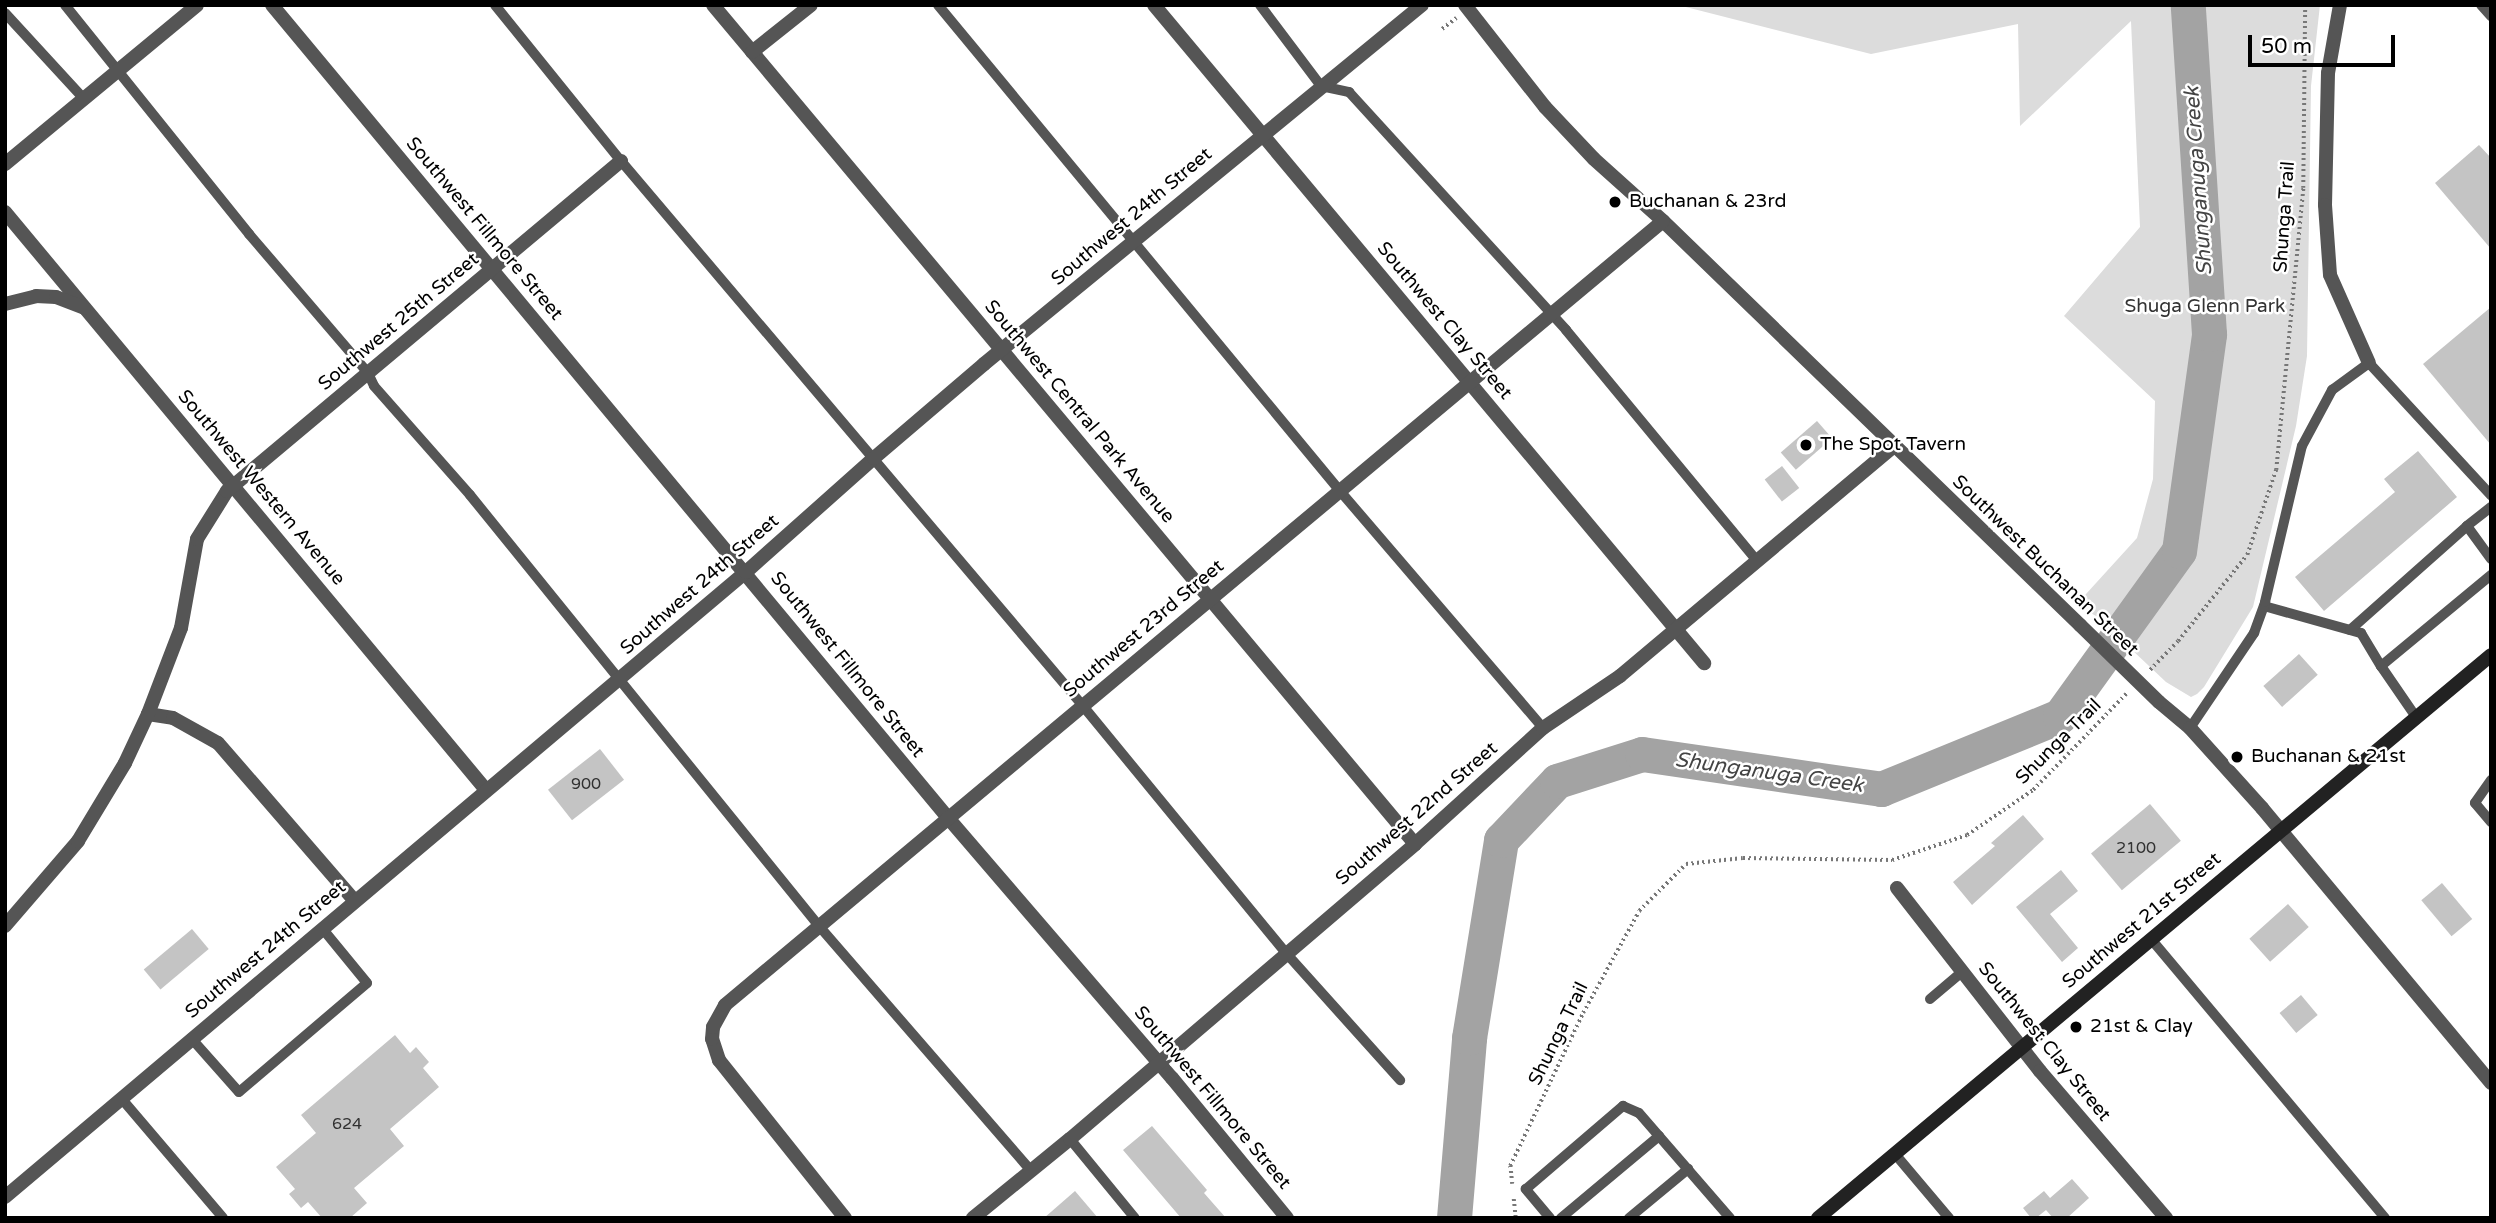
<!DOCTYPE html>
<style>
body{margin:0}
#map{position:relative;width:2496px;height:1223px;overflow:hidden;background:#fff;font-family:"Varela Round",sans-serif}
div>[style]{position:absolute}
.green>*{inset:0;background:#dcdcdc}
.river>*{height:35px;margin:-17.5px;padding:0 17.5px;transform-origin:17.5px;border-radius:17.5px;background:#a3a3a3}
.building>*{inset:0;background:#c4c4c4;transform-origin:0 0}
.path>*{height:3.5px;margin-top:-1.75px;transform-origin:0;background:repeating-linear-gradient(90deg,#777 0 2px,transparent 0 5.5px)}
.lane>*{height:10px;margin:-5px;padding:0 5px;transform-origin:5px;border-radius:5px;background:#555}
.street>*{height:14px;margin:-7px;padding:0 7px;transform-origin:7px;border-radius:7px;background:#555}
.secondary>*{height:14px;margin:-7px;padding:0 7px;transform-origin:7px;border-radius:7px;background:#222}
.street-bridge>*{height:14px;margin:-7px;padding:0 7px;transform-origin:7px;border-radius:7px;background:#555}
.dots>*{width:19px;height:19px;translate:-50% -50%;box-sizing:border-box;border:4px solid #fff;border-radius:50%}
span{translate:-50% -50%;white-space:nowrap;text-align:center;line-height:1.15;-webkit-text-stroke:5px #fff;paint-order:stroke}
.number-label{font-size:16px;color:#313131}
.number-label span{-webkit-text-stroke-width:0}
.poi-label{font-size:19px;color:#000}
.left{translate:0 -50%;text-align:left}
.street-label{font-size:19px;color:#000}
.park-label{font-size:19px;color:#333}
.water-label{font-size:21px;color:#444;font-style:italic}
.frame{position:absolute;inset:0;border:7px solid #000;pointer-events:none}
.scale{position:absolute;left:2248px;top:35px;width:147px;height:32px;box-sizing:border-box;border:4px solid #000;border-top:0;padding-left:9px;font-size:21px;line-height:24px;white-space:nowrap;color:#000;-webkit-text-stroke:5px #fff;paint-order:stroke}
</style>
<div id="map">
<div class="green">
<div style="clip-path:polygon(1678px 5px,2320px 5px,2311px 86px,2307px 356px,2296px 426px,2253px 607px,2204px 687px,2197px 694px,2191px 697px,2166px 682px,2096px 616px,2076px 605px,2137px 538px,2153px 479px,2155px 401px,2064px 316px,2140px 227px,2131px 21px,2020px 126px,2018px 24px,1871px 54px)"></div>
</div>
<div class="river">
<div style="left:1454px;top:1218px;width:181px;rotate:-85.2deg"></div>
<div style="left:1469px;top:1038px;width:201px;rotate:-80.8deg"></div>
<div style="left:1501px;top:840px;width:81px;rotate:-46.5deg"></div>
<div style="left:1557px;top:781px;width:89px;rotate:-17.6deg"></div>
<div style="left:1642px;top:754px;width:242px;rotate:8.3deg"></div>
<div style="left:1881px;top:789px;width:193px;rotate:-22.2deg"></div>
<div style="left:2060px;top:716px;width:203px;rotate:-54.2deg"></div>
<div style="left:2179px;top:551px;width:219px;rotate:-82.1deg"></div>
<div style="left:2209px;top:334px;width:330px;rotate:-93.7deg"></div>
</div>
<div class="building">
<div style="clip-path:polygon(2479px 145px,2491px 158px,2491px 249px,2435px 183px)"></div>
<div style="clip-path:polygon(2491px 307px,2491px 445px,2423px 364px)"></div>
<div style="left:1817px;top:421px;width:23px;height:48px;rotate:49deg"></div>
<div style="clip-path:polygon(2418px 451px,2457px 497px,2324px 611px,2295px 577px,2395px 492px,2384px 479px)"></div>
<div style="left:1782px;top:466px;width:28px;height:22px;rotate:52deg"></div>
<div style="left:2299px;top:654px;width:28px;height:48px;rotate:48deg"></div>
<div style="left:600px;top:749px;width:39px;height:66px;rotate:52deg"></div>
<div style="left:2150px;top:804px;width:48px;height:77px;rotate:50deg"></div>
<div style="clip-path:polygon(2023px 815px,2044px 839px,1972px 905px,1953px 882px,1995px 846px,1991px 843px)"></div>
<div style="clip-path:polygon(2061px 870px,2078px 891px,2050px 914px,2078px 948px,2062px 962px,2016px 907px)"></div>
<div style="left:2442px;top:883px;width:47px;height:27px;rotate:50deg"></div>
<div style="left:2288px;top:904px;width:31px;height:52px;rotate:48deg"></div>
<div style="left:192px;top:929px;width:26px;height:63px;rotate:50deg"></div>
<div style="left:2301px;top:995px;width:26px;height:28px;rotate:50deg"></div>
<div style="clip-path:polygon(395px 1035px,410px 1053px,416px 1047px,429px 1062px,423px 1068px,439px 1087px,390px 1129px,404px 1146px,354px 1188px,367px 1203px,350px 1218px,322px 1218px,308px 1202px,301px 1208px,289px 1194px,295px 1189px,276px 1167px,316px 1133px,301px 1115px)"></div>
<div style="clip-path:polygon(1152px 1126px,1207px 1190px,1204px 1193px,1226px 1218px,1181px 1218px,1123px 1150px)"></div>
<div style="clip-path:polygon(2072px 1179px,2089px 1198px,2067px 1218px,2053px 1218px,2046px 1210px,2036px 1218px,2031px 1218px,2023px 1208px,2044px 1191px,2050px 1198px)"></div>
<div style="clip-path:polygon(1075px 1191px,1098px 1218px,1044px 1218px)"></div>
</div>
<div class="path">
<div style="left:1442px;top:29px;width:18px;rotate:-38deg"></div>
<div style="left:2150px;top:670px;width:40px;rotate:-46deg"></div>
<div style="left:2178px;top:641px;width:110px;rotate:-51.3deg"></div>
<div style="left:2247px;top:555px;width:90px;rotate:-71.2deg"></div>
<div style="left:2276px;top:470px;width:283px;rotate:-84.5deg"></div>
<div style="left:2303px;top:188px;width:183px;rotate:-89.4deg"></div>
<div style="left:1512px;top:1184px;width:18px;rotate:-96deg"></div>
<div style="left:1510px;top:1166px;width:170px;rotate:-64.5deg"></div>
<div style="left:1583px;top:1013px;width:116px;rotate:-61.2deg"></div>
<div style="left:1639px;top:911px;width:66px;rotate:-45deg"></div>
<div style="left:1686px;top:864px;width:57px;rotate:-6deg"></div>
<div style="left:1743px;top:858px;width:149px;rotate:0.8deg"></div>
<div style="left:1892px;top:860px;width:79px;rotate:-18.4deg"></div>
<div style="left:1967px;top:835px;width:80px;rotate:-34.3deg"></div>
<div style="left:2033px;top:790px;width:135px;rotate:-45.9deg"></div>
<div style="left:1514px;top:1199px;width:19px;rotate:84deg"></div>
</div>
<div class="lane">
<div style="left:65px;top:5px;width:294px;rotate:51.2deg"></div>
<div style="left:249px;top:234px;width:183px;rotate:49.4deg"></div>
<div style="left:368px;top:373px;width:14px;rotate:65deg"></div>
<div style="left:374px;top:386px;width:145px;rotate:48.6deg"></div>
<div style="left:470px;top:495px;width:555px;rotate:51deg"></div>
<div style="left:819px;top:926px;width:324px;rotate:49.1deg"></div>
<div style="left:495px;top:5px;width:201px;rotate:51.1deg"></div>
<div style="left:621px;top:161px;width:714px;rotate:49.71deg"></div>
<div style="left:1083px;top:706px;width:320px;rotate:50.6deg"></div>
<div style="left:1286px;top:953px;width:171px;rotate:48.1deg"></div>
<div style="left:938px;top:5px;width:631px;rotate:50.4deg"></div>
<div style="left:1340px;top:491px;width:312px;rotate:49.4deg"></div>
<div style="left:1260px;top:5px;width:101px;rotate:53deg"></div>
<div style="left:1321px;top:86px;width:29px;rotate:12deg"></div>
<div style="left:1349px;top:92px;width:322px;rotate:47.6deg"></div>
<div style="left:1566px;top:330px;width:301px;rotate:50.4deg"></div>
<div style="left:2481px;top:5px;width:15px;rotate:48deg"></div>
<div style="left:5px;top:13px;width:117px;rotate:47.4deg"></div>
<div style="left:2491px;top:507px;width:31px;rotate:142deg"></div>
<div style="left:2467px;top:526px;width:41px;rotate:54deg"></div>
<div style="left:2264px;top:606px;width:101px;rotate:15.6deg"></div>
<div style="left:2361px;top:633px;width:39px;rotate:59deg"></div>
<div style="left:2350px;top:630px;width:157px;rotate:-41.6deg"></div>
<div style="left:2416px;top:717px;width:62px;rotate:-124.5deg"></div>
<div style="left:2381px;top:666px;width:143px;rotate:-39.6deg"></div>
<div style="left:2190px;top:728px;width:115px;rotate:-56deg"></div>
<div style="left:2254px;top:633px;width:33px;rotate:-70deg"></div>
<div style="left:2265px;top:602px;width:160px;rotate:-76.7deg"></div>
<div style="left:2302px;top:446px;width:64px;rotate:-61.8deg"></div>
<div style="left:2332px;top:390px;width:46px;rotate:-36.1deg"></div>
<div style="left:2369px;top:363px;width:180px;rotate:47.3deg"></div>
<div style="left:2491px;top:780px;width:28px;rotate:125deg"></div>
<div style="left:2475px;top:803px;width:25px;rotate:50deg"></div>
<div style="left:2151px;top:939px;width:364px;rotate:50deg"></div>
<div style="left:1930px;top:999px;width:42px;rotate:-40.2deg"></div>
<div style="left:191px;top:1038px;width:72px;rotate:48.4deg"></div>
<div style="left:239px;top:1092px;width:168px;rotate:-40.4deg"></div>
<div style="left:367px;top:983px;width:71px;rotate:-129.3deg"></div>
<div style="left:121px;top:1098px;width:157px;rotate:49.6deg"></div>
<div style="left:1070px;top:1139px;width:102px;rotate:50.6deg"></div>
<div style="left:1895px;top:1154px;width:84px;rotate:49.8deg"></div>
<div style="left:1550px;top:1218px;width:38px;rotate:-130deg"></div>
<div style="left:1526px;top:1189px;width:128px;rotate:-40.6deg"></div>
<div style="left:1623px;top:1106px;width:17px;rotate:24deg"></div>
<div style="left:1639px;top:1113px;width:139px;rotate:49.1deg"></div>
<div style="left:1561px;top:1218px;width:128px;rotate:-39.9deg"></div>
<div style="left:1629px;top:1218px;width:77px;rotate:-39.7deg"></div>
</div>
<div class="street">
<div style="left:272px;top:5px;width:1059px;rotate:50.25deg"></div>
<div style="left:949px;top:819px;width:342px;rotate:49.3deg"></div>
<div style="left:1172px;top:1078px;width:181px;rotate:50.6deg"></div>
<div style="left:713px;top:5px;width:1094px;rotate:50.08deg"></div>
<div style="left:1154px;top:5px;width:858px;rotate:50.11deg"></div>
<div style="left:1465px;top:5px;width:130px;rotate:51.9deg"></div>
<div style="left:1545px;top:107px;width:71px;rotate:46.7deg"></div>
<div style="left:1594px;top:159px;width:93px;rotate:41.9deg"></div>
<div style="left:1663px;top:221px;width:581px;rotate:44.09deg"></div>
<div style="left:2340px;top:5px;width:69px;rotate:100deg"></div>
<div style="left:2328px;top:73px;width:132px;rotate:91.3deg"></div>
<div style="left:2325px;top:205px;width:70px;rotate:85.9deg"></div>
<div style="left:2330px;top:275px;width:96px;rotate:66.1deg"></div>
<div style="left:752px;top:52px;width:75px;rotate:-38.5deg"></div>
<div style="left:5px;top:164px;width:249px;rotate:-39.6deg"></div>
<div style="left:5px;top:212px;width:752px;rotate:50.23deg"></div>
<div style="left:5px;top:304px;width:32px;rotate:-14deg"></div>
<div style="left:36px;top:296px;width:20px;rotate:3deg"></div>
<div style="left:56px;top:297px;width:30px;rotate:21deg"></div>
<div style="left:2159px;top:702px;width:40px;rotate:40deg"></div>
<div style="left:2190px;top:728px;width:108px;rotate:48deg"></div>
<div style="left:2262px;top:808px;width:358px;rotate:50.2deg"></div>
<div style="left:148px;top:714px;width:25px;rotate:9deg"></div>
<div style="left:173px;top:718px;width:51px;rotate:29.1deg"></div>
<div style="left:218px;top:743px;width:208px;rotate:49.1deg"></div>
<div style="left:1897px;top:888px;width:232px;rotate:52deg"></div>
<div style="left:2040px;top:1071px;width:194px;rotate:49.4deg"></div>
<div style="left:5px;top:926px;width:112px;rotate:-49.3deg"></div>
<div style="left:78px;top:841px;width:91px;rotate:-58.9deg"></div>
<div style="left:125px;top:763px;width:54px;rotate:-64.9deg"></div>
<div style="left:148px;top:714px;width:92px;rotate:-69deg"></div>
<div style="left:181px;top:628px;width:90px;rotate:-79.8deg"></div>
<div style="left:197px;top:539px;width:57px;rotate:-58deg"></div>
<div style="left:227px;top:491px;width:514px;rotate:-39.95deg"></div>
<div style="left:5px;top:1197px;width:969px;rotate:-40.15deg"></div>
<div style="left:746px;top:572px;width:171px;rotate:-41.7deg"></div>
<div style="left:874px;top:458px;width:145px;rotate:-40.5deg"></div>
<div style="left:984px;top:364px;width:566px;rotate:-39.34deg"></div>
<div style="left:845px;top:1218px;width:202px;rotate:-128.6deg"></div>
<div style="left:719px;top:1060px;width:22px;rotate:-108deg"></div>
<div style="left:712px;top:1039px;width:12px;rotate:-85deg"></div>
<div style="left:713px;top:1027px;width:25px;rotate:-61deg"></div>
<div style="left:725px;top:1005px;width:1222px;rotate:-39.89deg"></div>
<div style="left:973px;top:1218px;width:125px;rotate:-39.2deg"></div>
<div style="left:1070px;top:1139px;width:454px;rotate:-40.5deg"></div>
<div style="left:1415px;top:844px;width:173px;rotate:-42.2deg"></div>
<div style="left:1543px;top:728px;width:93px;rotate:-34deg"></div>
<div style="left:1620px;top:676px;width:356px;rotate:-40deg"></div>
</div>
<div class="secondary">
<div style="left:1818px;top:1218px;width:877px;rotate:-39.91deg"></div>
</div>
<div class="street-bridge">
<div style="left:2080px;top:625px;width:110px;rotate:44.3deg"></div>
</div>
<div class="dots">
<div style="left:1615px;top:202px;background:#000"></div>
<div style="left:1806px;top:445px;background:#000"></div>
<div style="left:2237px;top:757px;background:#000"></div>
<div style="left:2076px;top:1027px;background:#000"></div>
</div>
<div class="number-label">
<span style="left:586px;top:784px">900</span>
<span style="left:2136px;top:848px">2100</span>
<span style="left:347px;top:1124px">624</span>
</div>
<div class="poi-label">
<span class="left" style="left:1629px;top:202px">Buchanan &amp; 23rd</span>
<span class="left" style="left:1820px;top:445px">The Spot Tavern</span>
<span class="left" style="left:2251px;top:757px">Buchanan &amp; 21st</span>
<span class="left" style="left:2090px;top:1027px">21st &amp; Clay</span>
</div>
<div class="street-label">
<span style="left:1132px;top:217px;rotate:-40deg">Southwest 24th Street</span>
<span style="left:2285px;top:217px;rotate:-86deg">Shunga Trail</span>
<span style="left:484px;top:229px;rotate:50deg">Southwest Fillmore Street</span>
<span style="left:1444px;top:321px;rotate:50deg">Southwest Clay Street</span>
<span style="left:399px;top:322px;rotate:-40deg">Southwest 25th Street</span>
<span style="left:1079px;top:412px;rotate:50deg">Southwest Central Park Avenue</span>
<span style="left:261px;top:488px;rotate:50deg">Southwest Western Avenue</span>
<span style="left:2045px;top:566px;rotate:44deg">Southwest Buchanan Street</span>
<span style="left:700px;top:585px;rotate:-41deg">Southwest 24th Street</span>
<span style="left:1144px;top:629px;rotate:-40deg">Southwest 23rd Street</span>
<span style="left:847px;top:665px;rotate:51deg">Southwest Fillmore Street</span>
<span style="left:2059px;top:742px;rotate:-45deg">Shunga Trail</span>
<span style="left:1417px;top:814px;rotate:-41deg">Southwest 22nd Street</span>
<span style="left:2142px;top:921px;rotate:-40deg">Southwest 21st Street</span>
<span style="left:266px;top:950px;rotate:-40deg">Southwest 24th Street</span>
<span style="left:1559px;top:1034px;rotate:-64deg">Shunga Trail</span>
<span style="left:2044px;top:1042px;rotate:51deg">Southwest Clay Street</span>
<span style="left:1212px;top:1098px;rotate:50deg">Southwest Fillmore Street</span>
</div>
<div class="park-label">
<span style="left:2205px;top:307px">Shuga Glenn Park</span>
</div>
<div class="water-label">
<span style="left:2199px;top:181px;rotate:-94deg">Shunganuga Creek</span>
<span style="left:1769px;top:773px;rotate:8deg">Shunganuga Creek</span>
</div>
<div class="frame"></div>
<div class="scale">50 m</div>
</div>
